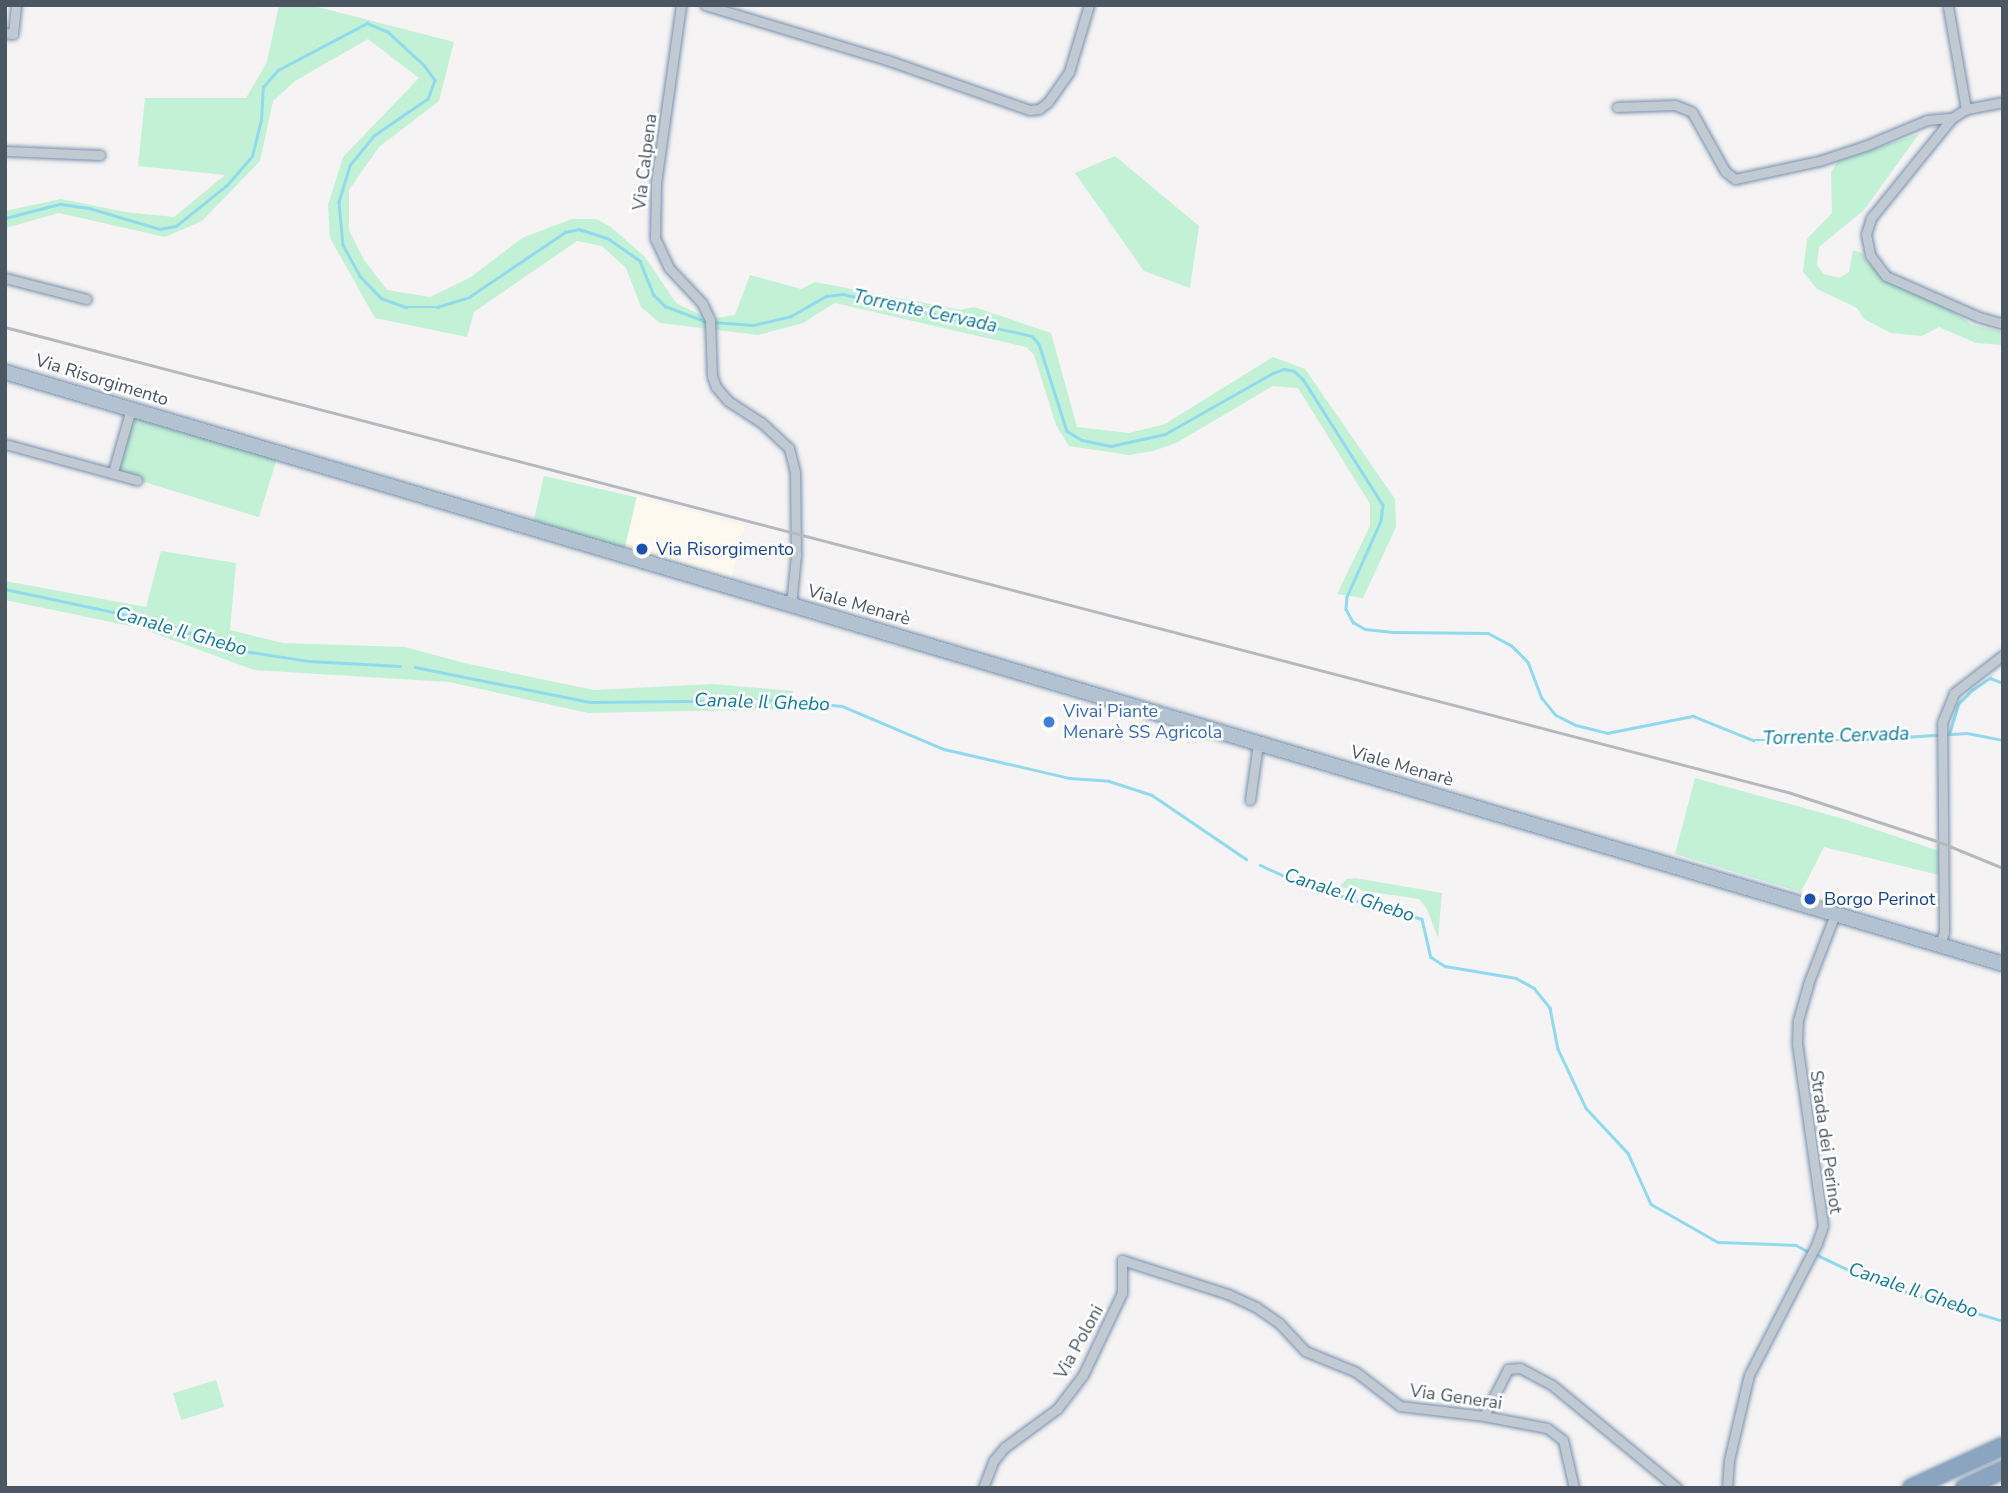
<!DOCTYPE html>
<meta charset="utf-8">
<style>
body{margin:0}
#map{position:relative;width:2008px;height:1493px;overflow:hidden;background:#f5f3f3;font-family:"Nunito Sans",sans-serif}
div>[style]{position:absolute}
.commercial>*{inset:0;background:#fdf9ef;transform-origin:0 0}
.green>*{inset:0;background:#c3f1d5;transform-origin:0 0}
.stream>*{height:2.5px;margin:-1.25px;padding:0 1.25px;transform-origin:1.25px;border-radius:1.25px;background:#90daee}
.roads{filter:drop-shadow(0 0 2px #7690ad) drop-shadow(0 0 2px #7690ad)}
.street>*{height:9px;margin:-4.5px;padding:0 4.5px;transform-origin:4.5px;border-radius:4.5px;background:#c1cad2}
.primary>*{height:14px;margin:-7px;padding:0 7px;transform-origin:7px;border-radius:7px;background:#b3c2d1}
.highway>*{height:16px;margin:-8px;padding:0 8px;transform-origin:8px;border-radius:8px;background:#8ba5c1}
.rail>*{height:2.5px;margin:-1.25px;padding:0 1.25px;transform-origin:1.25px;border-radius:1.25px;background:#b5b8bd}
.dots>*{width:19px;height:19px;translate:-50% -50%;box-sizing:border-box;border:4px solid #fff;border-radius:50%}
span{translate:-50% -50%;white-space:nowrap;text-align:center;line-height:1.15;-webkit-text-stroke:5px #fff;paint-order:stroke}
.street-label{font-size:18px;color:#4a5661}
.transit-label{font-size:18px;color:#164399}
.left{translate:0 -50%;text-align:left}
.shop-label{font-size:18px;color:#366cbe}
.water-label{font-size:19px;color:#0c7c9b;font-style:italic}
.frame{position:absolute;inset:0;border:7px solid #4a5661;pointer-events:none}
</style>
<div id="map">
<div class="commercial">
<div style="left:637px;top:497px;width:112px;height:60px;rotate:15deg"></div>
</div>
<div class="green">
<div style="clip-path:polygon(279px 5px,310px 5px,454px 42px,439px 101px,379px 147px,349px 190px,349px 230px,364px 260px,387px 290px,430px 297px,471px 277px,522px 238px,572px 219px,596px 219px,611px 227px,645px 257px,676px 303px,709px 319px,735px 315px,750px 275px,801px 289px,815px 282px,961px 310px,974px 307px,1051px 333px,1077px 427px,1129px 433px,1165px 424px,1273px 357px,1305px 369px,1395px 499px,1396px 527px,1363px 598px,1337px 594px,1370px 526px,1370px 504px,1298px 388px,1273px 386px,1176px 443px,1153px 451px,1129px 455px,1069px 446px,1056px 425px,1034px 355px,1026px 347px,835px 303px,803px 323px,758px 335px,660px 323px,641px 307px,626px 268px,602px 246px,577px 241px,474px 312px,467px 337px,375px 318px,330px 238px,328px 205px,343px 157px,419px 78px,368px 39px,295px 81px,273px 101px,260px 161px,202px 221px,165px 237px,59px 213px,5px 228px,5px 211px,61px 199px,125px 212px,174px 217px,225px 175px,138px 166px,145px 98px,246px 98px,267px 62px)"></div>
<div style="clip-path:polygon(1919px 134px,1864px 210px,1819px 247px,1817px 265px,1824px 274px,1839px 278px,1849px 272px,1853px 250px,1862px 253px,1866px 261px,1889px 280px,1948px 308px,1972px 325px,2003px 332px,2003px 345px,1976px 343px,1939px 327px,1922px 336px,1891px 333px,1864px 319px,1857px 308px,1817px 289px,1803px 272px,1807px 239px,1832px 213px,1831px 172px,1838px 161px)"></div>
<div style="clip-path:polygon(1115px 156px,1199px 226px,1190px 288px,1144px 271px,1075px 173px)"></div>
<div style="left:131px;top:409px;width:154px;height:66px;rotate:17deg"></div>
<div style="left:544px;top:476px;width:95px;height:53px;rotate:13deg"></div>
<div style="clip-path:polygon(161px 551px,236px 563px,230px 630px,283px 643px,405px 647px,464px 663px,594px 690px,712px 684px,793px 691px,794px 709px,588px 713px,449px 682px,254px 670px,140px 628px,5px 600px,5px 581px,146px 607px)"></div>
<div style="clip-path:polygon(1695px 778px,1844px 819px,1939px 851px,1939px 875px,1824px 847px,1801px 892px,1675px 854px)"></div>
<div style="clip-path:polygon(1355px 878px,1442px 893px,1438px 938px,1427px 909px,1419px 899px,1339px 887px,1347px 879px)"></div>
<div style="left:216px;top:1380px;width:28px;height:45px;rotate:73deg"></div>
</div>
<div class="stream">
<div style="left:5px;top:218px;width:57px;rotate:-14.3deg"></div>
<div style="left:60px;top:204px;width:29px;rotate:8deg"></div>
<div style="left:89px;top:208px;width:74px;rotate:16.5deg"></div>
<div style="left:160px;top:229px;width:16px;rotate:-11deg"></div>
<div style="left:176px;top:226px;width:65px;rotate:-38.8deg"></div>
<div style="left:227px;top:185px;width:38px;rotate:-49deg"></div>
<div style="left:252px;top:156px;width:36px;rotate:-76deg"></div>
<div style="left:261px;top:121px;width:34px;rotate:-87deg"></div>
<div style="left:263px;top:87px;width:23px;rotate:-49deg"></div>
<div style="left:278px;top:70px;width:101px;rotate:-27.8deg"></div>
<div style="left:367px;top:23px;width:23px;rotate:23deg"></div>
<div style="left:388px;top:32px;width:49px;rotate:42.5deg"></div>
<div style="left:424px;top:65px;width:19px;rotate:54deg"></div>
<div style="left:435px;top:80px;width:20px;rotate:110deg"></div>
<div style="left:428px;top:99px;width:65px;rotate:145.6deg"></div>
<div style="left:374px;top:136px;width:38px;rotate:129deg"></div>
<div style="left:350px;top:166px;width:38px;rotate:107deg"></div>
<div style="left:339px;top:202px;width:43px;rotate:84.7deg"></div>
<div style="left:343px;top:245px;width:35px;rotate:61deg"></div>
<div style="left:360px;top:276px;width:30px;rotate:46deg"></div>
<div style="left:381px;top:298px;width:27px;rotate:20deg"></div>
<div style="left:406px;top:307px;width:31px"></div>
<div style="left:437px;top:307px;width:34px;rotate:-17deg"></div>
<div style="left:469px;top:297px;width:116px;rotate:-34.1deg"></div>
<div style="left:565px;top:232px;width:14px;rotate:-12deg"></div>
<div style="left:579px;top:229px;width:32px;rotate:18deg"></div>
<div style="left:609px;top:239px;width:38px;rotate:35deg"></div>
<div style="left:640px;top:261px;width:37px;rotate:68deg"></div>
<div style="left:654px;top:295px;width:16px;rotate:45deg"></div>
<div style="left:665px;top:306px;width:45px;rotate:20.9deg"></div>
<div style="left:713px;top:322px;width:40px;rotate:4.3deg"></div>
<div style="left:753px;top:325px;width:39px;rotate:-13deg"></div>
<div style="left:791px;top:316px;width:40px;rotate:-29.7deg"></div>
<div style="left:826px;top:296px;width:17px;rotate:-7deg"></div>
<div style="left:843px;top:294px;width:194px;rotate:12.5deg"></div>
<div style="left:1032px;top:336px;width:11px;rotate:49deg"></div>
<div style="left:1039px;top:344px;width:91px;rotate:72.2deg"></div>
<div style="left:1067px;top:431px;width:17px;rotate:31deg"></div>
<div style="left:1082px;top:440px;width:30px;rotate:12deg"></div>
<div style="left:1111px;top:446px;width:55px;rotate:-12.5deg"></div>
<div style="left:1165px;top:434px;width:124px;rotate:-29.5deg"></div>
<div style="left:1273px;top:373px;width:12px;rotate:-20deg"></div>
<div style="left:1284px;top:369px;width:10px;rotate:11deg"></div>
<div style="left:1294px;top:371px;width:12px;rotate:42deg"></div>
<div style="left:1303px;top:379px;width:149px;rotate:57.6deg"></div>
<div style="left:1383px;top:505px;width:16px;rotate:97deg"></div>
<div style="left:1381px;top:521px;width:83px;rotate:114.1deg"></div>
<div style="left:1347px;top:597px;width:12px;rotate:95deg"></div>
<div style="left:1346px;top:609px;width:15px;rotate:62deg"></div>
<div style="left:1353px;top:622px;width:14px;rotate:30deg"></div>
<div style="left:1365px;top:629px;width:30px;rotate:6deg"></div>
<div style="left:1395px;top:632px;width:93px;rotate:0.6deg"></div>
<div style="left:1488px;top:633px;width:26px;rotate:28deg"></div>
<div style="left:1511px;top:645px;width:24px;rotate:45deg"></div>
<div style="left:1528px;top:662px;width:39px;rotate:69deg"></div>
<div style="left:1542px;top:698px;width:22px;rotate:51deg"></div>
<div style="left:1556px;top:715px;width:22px;rotate:27deg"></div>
<div style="left:1576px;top:725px;width:32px;rotate:14deg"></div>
<div style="left:1607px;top:733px;width:88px;rotate:-11.2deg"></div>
<div style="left:1693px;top:716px;width:65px;rotate:21.8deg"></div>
<div style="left:1753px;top:740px;width:102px"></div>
<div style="left:1855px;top:740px;width:112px;rotate:-3.6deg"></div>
<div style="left:1967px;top:733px;width:37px;rotate:11deg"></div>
<div style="left:5px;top:589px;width:154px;rotate:12deg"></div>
<div style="left:156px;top:621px;width:86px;rotate:19.7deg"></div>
<div style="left:237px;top:650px;width:73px;rotate:8.7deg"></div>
<div style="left:309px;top:661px;width:91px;rotate:3.1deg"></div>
<div style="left:415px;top:667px;width:178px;rotate:11.3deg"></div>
<div style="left:590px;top:702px;width:187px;rotate:-0.6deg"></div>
<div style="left:777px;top:700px;width:65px;rotate:5.3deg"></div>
<div style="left:842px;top:706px;width:111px;rotate:22.9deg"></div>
<div style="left:944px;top:749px;width:129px;rotate:13deg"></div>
<div style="left:1070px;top:778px;width:39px;rotate:4deg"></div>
<div style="left:1109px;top:781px;width:45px;rotate:18deg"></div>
<div style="left:1152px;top:795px;width:114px;rotate:34.2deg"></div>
<div style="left:1949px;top:734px;width:31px;rotate:-73deg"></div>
<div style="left:1958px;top:704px;width:20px;rotate:-45deg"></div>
<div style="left:1972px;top:690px;width:22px;rotate:-34deg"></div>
<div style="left:1990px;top:678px;width:14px;rotate:21deg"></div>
<div style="left:1260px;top:865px;width:54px;rotate:24.2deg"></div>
<div style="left:1309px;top:887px;width:117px;rotate:15.8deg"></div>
<div style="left:1422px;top:919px;width:39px;rotate:77deg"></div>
<div style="left:1431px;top:957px;width:17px;rotate:33deg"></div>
<div style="left:1445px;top:966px;width:72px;rotate:9.6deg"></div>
<div style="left:1516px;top:978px;width:21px;rotate:29deg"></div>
<div style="left:1534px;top:988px;width:26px;rotate:51deg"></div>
<div style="left:1550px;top:1008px;width:42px;rotate:79deg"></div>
<div style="left:1558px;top:1049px;width:65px;rotate:64.6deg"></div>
<div style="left:1586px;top:1108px;width:62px;rotate:47deg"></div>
<div style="left:1628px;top:1153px;width:56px;rotate:65.7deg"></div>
<div style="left:1651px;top:1204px;width:77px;rotate:29.6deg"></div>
<div style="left:1718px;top:1242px;width:78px;rotate:2.2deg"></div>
<div style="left:1796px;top:1245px;width:15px;rotate:28deg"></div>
<div style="left:1815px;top:1254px;width:65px;rotate:25.4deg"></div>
<div style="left:1874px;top:1282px;width:135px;rotate:16.8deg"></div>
</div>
<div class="roads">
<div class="street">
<div style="left:681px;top:5px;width:180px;rotate:98deg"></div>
<div style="left:656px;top:183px;width:55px;rotate:91deg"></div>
<div style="left:655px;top:238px;width:33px;rotate:65deg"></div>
<div style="left:669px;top:268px;width:48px;rotate:46.7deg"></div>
<div style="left:702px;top:303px;width:19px;rotate:65deg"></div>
<div style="left:710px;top:320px;width:56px;rotate:88deg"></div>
<div style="left:712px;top:376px;width:12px;rotate:70deg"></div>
<div style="left:716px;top:387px;width:18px;rotate:49deg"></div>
<div style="left:728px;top:401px;width:40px;rotate:32.9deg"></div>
<div style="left:762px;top:423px;width:37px;rotate:43deg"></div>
<div style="left:789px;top:448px;width:25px;rotate:76deg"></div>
<div style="left:795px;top:472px;width:83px;rotate:89.3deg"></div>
<div style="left:796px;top:555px;width:50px;rotate:95.7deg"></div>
<div style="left:705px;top:5px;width:190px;rotate:16.8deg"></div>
<div style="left:887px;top:60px;width:151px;rotate:19.3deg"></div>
<div style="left:1030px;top:110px;width:9px;rotate:-6deg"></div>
<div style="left:1039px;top:109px;width:11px;rotate:-38deg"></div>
<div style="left:1048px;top:102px;width:37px;rotate:-55deg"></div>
<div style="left:1069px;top:72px;width:70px;rotate:-73.4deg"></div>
<div style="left:1948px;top:7px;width:104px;rotate:80deg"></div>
<div style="left:5px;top:33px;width:8px;rotate:7deg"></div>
<div style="left:13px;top:34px;width:29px;rotate:-84deg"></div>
<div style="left:2003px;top:102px;width:38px;rotate:169deg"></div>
<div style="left:1966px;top:109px;width:17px;rotate:147deg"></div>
<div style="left:1952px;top:118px;width:129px;rotate:129deg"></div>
<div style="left:1871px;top:218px;width:17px;rotate:107deg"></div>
<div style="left:1866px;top:234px;width:21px;rotate:79deg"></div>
<div style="left:1870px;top:255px;width:26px;rotate:53deg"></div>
<div style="left:1886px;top:276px;width:102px;rotate:23.8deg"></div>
<div style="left:1979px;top:317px;width:25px;rotate:16deg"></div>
<div style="left:1617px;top:107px;width:58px;rotate:-2deg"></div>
<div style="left:1675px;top:105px;width:18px;rotate:22deg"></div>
<div style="left:1692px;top:112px;width:68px;rotate:60.8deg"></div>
<div style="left:1725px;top:171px;width:13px;rotate:39deg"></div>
<div style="left:1735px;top:179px;width:86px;rotate:-12.1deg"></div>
<div style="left:1819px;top:161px;width:48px;rotate:-18.1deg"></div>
<div style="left:1865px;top:146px;width:67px;rotate:-22.8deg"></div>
<div style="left:1927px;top:120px;width:25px;rotate:-5deg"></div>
<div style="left:5px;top:151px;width:95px;rotate:2.4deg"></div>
<div style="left:5px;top:278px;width:84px;rotate:14.5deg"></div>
<div style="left:5px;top:444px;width:137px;rotate:15.3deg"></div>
<div style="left:113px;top:472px;width:66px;rotate:-74.1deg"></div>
<div style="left:1250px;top:800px;width:58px;rotate:-82deg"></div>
<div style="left:1940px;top:945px;width:14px;rotate:-73deg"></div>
<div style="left:1944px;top:932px;width:209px;rotate:-90.5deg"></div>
<div style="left:1942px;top:723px;width:32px;rotate:-68deg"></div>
<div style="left:1954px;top:693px;width:62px;rotate:-37.8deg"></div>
<div style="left:1484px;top:1416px;width:53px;rotate:-62.9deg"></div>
<div style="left:1508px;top:1369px;width:12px;rotate:-5deg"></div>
<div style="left:1520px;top:1368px;width:36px;rotate:28deg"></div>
<div style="left:1552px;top:1385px;width:162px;rotate:39.5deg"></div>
<div style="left:983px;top:1488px;width:30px;rotate:-69deg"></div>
<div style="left:994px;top:1460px;width:17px;rotate:-50deg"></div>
<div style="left:1005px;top:1447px;width:64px;rotate:-36.2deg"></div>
<div style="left:1057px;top:1409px;width:43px;rotate:-52.6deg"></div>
<div style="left:1083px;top:1375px;width:91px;rotate:-64.6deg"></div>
<div style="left:1122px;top:1293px;width:33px;rotate:-90deg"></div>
<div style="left:1122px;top:1260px;width:111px;rotate:17.8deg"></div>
<div style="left:1228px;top:1294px;width:31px;rotate:25deg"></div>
<div style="left:1256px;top:1307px;width:28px;rotate:35deg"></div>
<div style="left:1279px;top:1323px;width:38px;rotate:47deg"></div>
<div style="left:1305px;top:1351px;width:55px;rotate:22.4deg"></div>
<div style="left:1356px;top:1372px;width:56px;rotate:37.7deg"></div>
<div style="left:1400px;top:1406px;width:85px;rotate:6.8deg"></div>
<div style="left:1484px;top:1416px;width:64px;rotate:10.8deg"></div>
<div style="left:1547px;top:1428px;width:20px;rotate:37deg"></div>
<div style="left:1563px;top:1440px;width:49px;rotate:77.1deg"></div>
<div style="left:1727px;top:1488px;width:28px;rotate:-86deg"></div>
<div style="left:1729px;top:1460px;width:87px;rotate:-76.8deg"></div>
<div style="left:1749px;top:1375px;width:148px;rotate:-62.7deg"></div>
<div style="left:1817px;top:1243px;width:18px;rotate:-71deg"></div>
<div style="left:1823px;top:1226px;width:184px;rotate:-98.1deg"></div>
<div style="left:1797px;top:1044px;width:24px;rotate:-88deg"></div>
<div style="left:1798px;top:1020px;width:37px;rotate:-74deg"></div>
<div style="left:1808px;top:984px;width:75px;rotate:-68.9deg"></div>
</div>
<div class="primary">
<div style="left:5px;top:372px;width:2084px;rotate:16.5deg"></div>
</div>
<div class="highway">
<div style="left:1911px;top:1488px;width:101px;rotate:-24.5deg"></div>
<div style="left:1964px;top:1488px;width:43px;rotate:-24.8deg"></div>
</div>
</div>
<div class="rail">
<div style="left:5px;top:327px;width:1846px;rotate:14.62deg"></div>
<div style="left:1791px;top:793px;width:154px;rotate:18.2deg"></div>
<div style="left:1937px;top:841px;width:71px;rotate:22.2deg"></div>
</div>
<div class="dots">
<div style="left:642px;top:549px;background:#1a4fb4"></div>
<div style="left:1049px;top:722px;background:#3f7fe0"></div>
<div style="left:1810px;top:899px;background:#1a4fb4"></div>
</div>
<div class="street-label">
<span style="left:645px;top:162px;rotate:-83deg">Via Calpena</span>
<span style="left:102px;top:380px;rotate:17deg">Via Risorgimento</span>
<span style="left:859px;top:605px;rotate:16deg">Viale Menarè</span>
<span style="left:1402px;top:766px;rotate:16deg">Viale Menarè</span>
<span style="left:1826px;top:1142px;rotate:82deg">Strada dei Perinot</span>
<span style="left:1079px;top:1342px;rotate:-61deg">Via Poloni</span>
<span style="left:1456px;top:1397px;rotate:8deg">Via Generai</span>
</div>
<div class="transit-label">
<span class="left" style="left:656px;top:549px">Via Risorgimento</span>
<span class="left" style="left:1824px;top:899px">Borgo Perinot</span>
</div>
<div class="shop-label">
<span class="left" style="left:1063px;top:722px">Vivai Piante<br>Menarè SS Agricola</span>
</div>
<div class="water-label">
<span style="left:925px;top:312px;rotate:12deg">Torrente Cervada</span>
<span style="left:181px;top:632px;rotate:16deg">Canale Il Ghebo</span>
<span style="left:762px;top:703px;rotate:2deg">Canale Il Ghebo</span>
<span style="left:1836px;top:737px;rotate:-2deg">Torrente Cervada</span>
<span style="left:1349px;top:896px;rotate:18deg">Canale Il Ghebo</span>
<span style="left:1913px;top:1291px;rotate:19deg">Canale Il Ghebo</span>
</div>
<div class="frame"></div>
</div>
